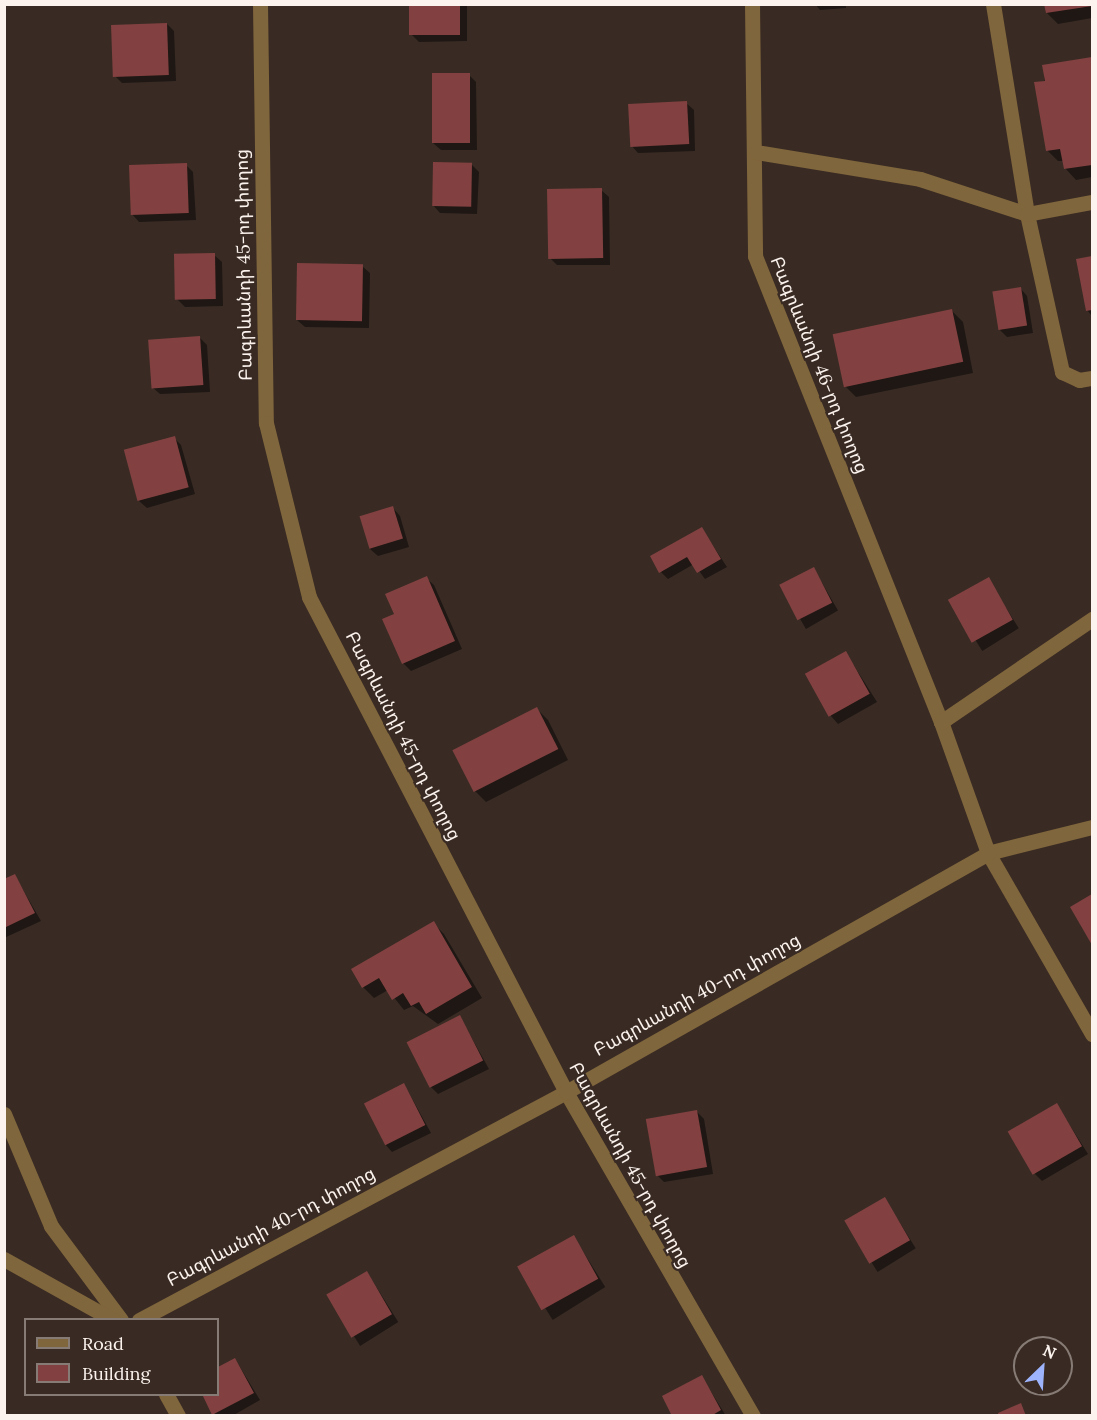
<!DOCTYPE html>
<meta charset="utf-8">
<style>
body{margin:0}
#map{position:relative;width:1097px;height:1420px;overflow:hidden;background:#392b24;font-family:Lora,"Noto Sans Armenian",serif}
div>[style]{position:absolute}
.shadow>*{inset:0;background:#0007;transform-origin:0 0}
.building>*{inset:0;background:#824140;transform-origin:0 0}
.minor>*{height:15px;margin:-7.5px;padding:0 7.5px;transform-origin:7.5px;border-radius:7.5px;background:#80663c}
span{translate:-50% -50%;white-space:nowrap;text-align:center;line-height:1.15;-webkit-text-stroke:4.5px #392b24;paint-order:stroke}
.street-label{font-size:18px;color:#fcf3ee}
.frame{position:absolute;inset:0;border:6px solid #fcf3ee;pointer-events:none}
.legend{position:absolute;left:24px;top:1318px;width:195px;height:78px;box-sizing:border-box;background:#392b24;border:2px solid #877b75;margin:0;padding:8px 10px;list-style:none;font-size:18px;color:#fcf3ee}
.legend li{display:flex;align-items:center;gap:12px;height:30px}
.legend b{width:30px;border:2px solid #877b75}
.north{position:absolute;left:1013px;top:1336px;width:60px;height:60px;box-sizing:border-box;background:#392b24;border:2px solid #877b75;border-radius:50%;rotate:25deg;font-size:16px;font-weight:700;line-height:24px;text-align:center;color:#fcf3ee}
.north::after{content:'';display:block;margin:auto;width:21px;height:27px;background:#9db4fd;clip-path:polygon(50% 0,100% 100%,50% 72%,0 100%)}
</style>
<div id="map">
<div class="shadow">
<div style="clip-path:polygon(411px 4px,467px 4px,467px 41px,419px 42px,411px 34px)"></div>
<div style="clip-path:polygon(815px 4px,846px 4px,846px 8px,820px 10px)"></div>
<div style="clip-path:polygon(1039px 4px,1092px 4px,1092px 18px,1058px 24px,1047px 13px,1046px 5px)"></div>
<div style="clip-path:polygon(167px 24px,174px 31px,176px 81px,122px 83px,115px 76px)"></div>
<div style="clip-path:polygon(1092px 58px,1092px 177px,1076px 180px,1065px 168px,1064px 161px,1058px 161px,1047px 150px,1044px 66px)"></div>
<div style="clip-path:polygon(469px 75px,476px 82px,477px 150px,441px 150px,433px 143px)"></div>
<div style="clip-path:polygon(686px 103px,694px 110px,695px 151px,638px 153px,631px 145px)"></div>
<div style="clip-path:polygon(471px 164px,479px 172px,477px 214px,440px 213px,433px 205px)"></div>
<div style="clip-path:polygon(186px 165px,193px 172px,196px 220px,139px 222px,132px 214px)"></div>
<div style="clip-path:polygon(601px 190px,609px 197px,610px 265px,557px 265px,550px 258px)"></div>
<div style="clip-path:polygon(214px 255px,222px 262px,223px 306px,185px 307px,177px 299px)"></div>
<div style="clip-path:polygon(1092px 257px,1092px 316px,1087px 310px,1078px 260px)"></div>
<div style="clip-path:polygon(362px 266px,370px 273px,369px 328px,305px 327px,297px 320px)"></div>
<div style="clip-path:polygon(1020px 288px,1027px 296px,1033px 333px,1007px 337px,1000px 330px)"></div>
<div style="clip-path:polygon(952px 311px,963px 322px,973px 373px,856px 397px,845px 386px)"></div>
<div style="clip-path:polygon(200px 338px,207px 345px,210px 392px,160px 394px,152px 387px)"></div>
<div style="clip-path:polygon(174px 438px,181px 445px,195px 494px,147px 508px,139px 501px)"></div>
<div style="clip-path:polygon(393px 508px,400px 516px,409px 547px,378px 556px,370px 549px)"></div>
<div style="clip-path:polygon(702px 529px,727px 567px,705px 579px,694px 564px,668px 579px,661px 572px)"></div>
<div style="left:814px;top:569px;width:48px;height:37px;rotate:60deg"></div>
<div style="clip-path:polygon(426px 578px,434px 585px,462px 649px,411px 671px,403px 663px,396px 614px)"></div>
<div style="left:988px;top:579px;width:58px;height:43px;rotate:58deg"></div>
<div style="clip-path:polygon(846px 653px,877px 702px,838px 724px,831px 716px)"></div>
<div style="clip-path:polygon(537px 709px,548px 720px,568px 760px,486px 802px,475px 791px)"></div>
<div style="clip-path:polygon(15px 876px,41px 921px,4px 938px,4px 881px)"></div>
<div style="clip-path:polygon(1092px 896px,1092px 942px,1072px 907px)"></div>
<div style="clip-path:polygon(433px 923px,444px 934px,482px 998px,438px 1024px,413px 1006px,404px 1010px,388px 990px,374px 998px,363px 987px)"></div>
<div style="clip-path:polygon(460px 1017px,489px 1069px,438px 1094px,431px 1087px)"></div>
<div style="clip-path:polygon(404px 1084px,431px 1133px,392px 1152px,385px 1144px)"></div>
<div style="clip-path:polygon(1057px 1105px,1088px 1154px,1042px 1181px,1035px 1174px)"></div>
<div style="clip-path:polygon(696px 1111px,704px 1119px,713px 1174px,664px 1182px,657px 1175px,647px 1120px)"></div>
<div style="left:885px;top:1199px;width:58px;height:45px;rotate:58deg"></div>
<div style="left:574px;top:1237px;width:59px;height:62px;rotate:58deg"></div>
<div style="left:367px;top:1272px;width:59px;height:45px;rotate:58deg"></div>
<div style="clip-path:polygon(235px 1359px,260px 1400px,232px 1416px,215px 1416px,218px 1368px)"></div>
<div style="clip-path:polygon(702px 1377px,726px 1416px,674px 1416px)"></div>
</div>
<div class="building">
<div style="left:409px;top:4px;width:51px;height:31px"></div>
<div style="clip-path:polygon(1044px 4px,1092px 4px,1092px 6px,1046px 13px)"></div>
<div style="left:167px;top:23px;width:52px;height:56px;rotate:88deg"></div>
<div style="clip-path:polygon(1092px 57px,1092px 165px,1064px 169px,1060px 149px,1046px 151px,1034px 82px,1045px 81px,1042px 65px)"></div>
<div style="left:432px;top:73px;width:38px;height:70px"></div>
<div style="left:687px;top:101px;width:43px;height:59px;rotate:87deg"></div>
<div style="left:433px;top:162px;width:39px;height:44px;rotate:1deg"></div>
<div style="left:187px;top:163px;width:50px;height:58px;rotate:88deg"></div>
<div style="left:602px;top:188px;width:70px;height:55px;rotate:89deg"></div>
<div style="left:215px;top:253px;width:46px;height:41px;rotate:89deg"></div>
<div style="clip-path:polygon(1092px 256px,1092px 310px,1086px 311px,1076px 259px)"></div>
<div style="left:297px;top:263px;width:66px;height:57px;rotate:1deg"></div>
<div style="left:1021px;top:287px;width:39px;height:29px;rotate:81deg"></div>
<div style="left:952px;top:309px;width:54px;height:122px;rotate:78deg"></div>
<div style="left:200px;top:336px;width:49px;height:52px;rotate:86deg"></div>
<div style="left:175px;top:436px;width:53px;height:53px;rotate:75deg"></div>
<div style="left:393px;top:506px;width:34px;height:35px;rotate:73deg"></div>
<div style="clip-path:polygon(702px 527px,721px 559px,697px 573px,687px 557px,659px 573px,650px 556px)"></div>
<div style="left:814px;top:567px;width:40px;height:39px;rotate:63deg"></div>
<div style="clip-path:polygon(427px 576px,455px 641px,402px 664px,382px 619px,394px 614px,385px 594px)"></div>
<div style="left:989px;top:577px;width:49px;height:47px;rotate:61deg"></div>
<div style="left:846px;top:651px;width:49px;height:47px;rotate:61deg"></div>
<div style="left:537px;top:707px;width:47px;height:95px;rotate:63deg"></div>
<div style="clip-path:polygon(15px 874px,35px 913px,4px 928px,4px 879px)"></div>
<div style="clip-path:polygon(1092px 894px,1092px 945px,1070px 907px)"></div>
<div style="clip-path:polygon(434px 921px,472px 987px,426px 1014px,419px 1002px,411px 1006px,403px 993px,392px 1000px,379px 978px,362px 988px,351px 969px)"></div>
<div style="left:460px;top:1015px;width:51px;height:60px;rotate:63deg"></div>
<div style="left:404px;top:1083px;width:47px;height:45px;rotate:63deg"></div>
<div style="left:1057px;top:1103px;width:50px;height:57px;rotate:60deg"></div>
<div style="left:697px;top:1110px;width:58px;height:52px;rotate:80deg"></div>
<div style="left:885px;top:1197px;width:50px;height:47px;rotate:60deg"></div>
<div style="left:574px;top:1235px;width:50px;height:65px;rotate:61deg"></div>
<div style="left:367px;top:1271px;width:50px;height:47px;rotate:60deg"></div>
<div style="clip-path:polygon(235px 1358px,254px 1393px,212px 1415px,202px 1394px,218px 1394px,218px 1367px)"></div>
<div style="clip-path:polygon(702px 1375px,721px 1410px,711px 1416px,672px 1416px,662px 1396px)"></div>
<div style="clip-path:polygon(1021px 1403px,1026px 1416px,999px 1416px,998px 1413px)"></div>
</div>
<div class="minor">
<div style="left:260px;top:4px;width:419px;rotate:89.2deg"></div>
<div style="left:266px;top:423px;width:179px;rotate:76.1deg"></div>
<div style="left:309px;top:597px;width:558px;rotate:62.56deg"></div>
<div style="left:566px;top:1092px;width:374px;rotate:60deg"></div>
<div style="left:752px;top:4px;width:252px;rotate:89.3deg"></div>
<div style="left:755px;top:256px;width:502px;rotate:68.24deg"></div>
<div style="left:993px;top:4px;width:213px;rotate:80.8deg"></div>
<div style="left:1027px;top:214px;width:162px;rotate:77.5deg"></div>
<div style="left:1062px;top:372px;width:19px;rotate:25deg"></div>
<div style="left:1079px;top:380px;width:13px;rotate:-9deg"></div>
<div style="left:756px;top:152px;width:166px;rotate:9.3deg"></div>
<div style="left:920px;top:179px;width:113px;rotate:18.1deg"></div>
<div style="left:1027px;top:214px;width:66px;rotate:-10.5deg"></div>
<div style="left:1092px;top:827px;width:107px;rotate:166deg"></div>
<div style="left:988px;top:853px;width:209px;rotate:60.1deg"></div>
<div style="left:4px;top:1114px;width:121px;rotate:67.2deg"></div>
<div style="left:51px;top:1226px;width:117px;rotate:53.3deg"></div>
<div style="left:4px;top:1259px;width:125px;rotate:29.2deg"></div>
<div style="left:139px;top:1320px;width:484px;rotate:-28.1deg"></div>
<div style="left:566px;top:1092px;width:485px;rotate:-29.5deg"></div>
<div style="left:988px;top:853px;width:139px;rotate:-109.7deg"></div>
<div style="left:941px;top:722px;width:183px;rotate:-34.3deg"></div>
<div style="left:166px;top:1394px;width:25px;rotate:61deg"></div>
</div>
<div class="street-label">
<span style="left:244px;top:265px;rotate:-91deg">Բագրևանդի 45-րդ փողոց</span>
<span style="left:819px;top:365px;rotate:68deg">Բագրևանդի 46-րդ փողոց</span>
<span style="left:403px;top:736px;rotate:63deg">Բագրևանդի 45-րդ փողոց</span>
<span style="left:697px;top:995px;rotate:-29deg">Բագրևանդի 40-րդ փողոց</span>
<span style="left:630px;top:1165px;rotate:61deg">Բագրևանդի 45-րդ փողոց</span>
<span style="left:271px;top:1227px;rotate:-28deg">Բագրևանդի 40-րդ փողոց</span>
</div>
<div class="frame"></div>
<ul class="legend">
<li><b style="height:8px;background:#80663c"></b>Road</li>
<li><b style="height:16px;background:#824140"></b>Building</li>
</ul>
<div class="north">N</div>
</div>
